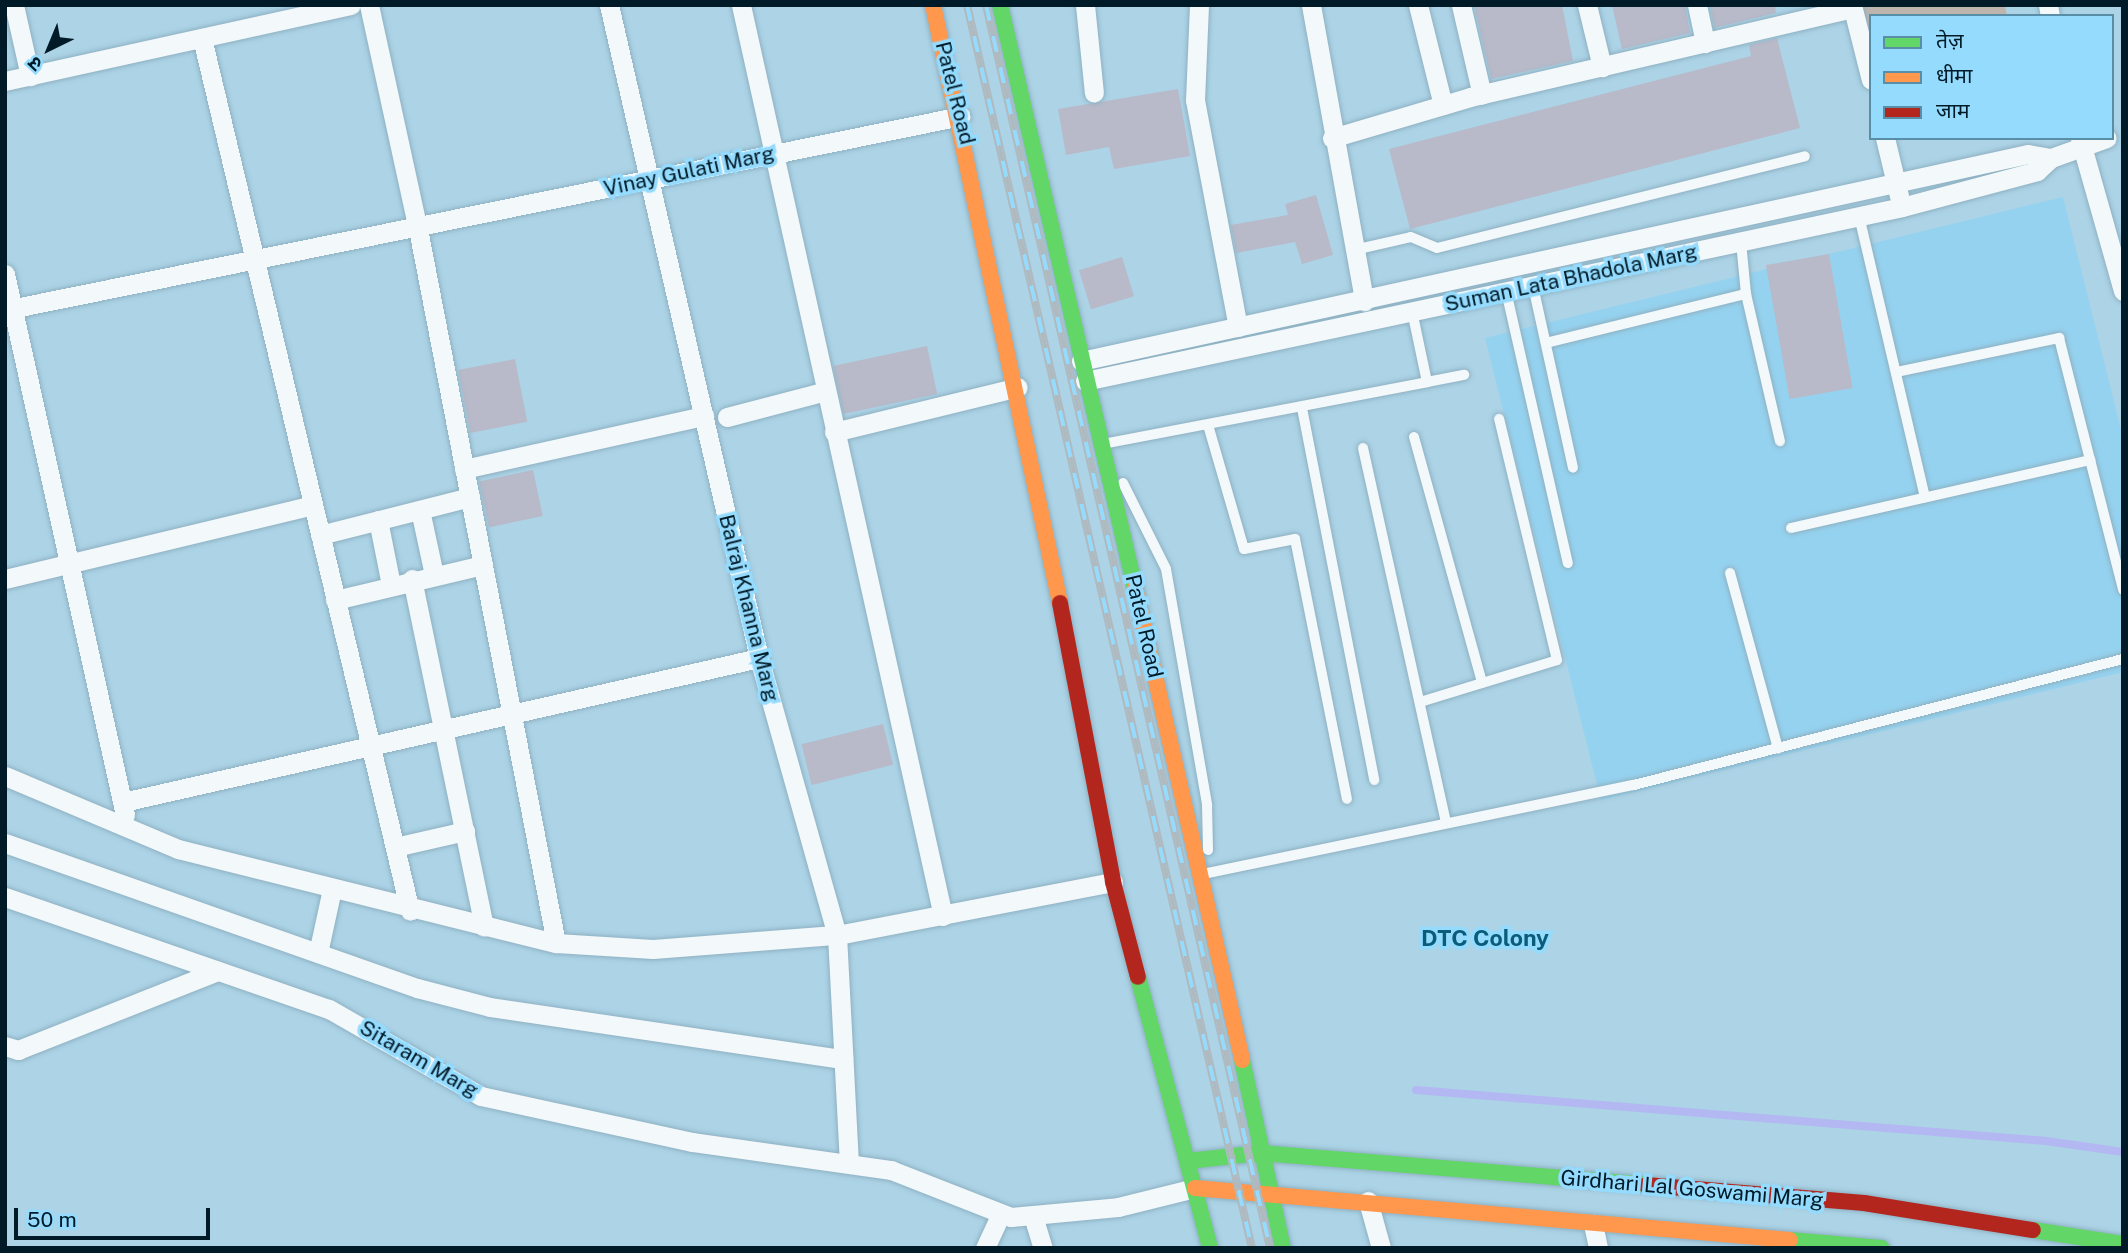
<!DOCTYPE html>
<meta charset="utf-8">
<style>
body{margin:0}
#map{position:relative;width:2128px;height:1253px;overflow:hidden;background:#acd3e6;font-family:"Public Sans","Noto Sans Devanagari",sans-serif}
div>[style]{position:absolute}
.built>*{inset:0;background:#95d2ef}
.green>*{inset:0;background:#beb5ae}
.stream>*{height:8px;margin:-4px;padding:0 4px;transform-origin:4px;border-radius:4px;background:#b3b7f2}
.building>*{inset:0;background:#b8bac9;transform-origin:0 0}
.roads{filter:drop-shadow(0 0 2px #8eb1c2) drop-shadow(0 0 2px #8eb1c2)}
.lane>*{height:10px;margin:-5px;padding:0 5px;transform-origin:5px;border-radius:5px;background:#f3f8fb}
.street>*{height:19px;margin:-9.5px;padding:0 9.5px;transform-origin:9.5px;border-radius:9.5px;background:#f3f8fb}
.fast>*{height:16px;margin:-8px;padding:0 8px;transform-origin:8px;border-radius:8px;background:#63d668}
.slow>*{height:16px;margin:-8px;padding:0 8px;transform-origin:8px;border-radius:8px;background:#ff974d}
.jam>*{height:16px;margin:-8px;padding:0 8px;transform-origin:8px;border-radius:8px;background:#b3261e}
.rail>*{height:8px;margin-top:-4px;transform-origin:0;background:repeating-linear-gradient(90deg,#94dbfe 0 16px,#afbac0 0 32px);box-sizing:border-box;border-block:2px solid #afbac0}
span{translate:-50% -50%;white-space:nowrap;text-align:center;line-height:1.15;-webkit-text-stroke:7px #94dbfe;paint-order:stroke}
.street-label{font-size:21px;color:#001a27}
.neighbourhood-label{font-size:23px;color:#0a5c7a;font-weight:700}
.frame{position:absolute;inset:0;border:7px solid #001a27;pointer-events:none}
.legend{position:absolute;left:1869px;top:14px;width:245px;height:126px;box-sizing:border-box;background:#94dbfe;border:2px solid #598ea8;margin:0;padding:9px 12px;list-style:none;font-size:21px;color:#001a27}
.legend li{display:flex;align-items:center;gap:14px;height:35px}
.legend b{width:35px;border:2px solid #598ea8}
.north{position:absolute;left:14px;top:14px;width:70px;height:70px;-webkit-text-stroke:5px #94dbfe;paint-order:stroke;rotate:223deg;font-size:19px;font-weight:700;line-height:28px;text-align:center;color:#001a27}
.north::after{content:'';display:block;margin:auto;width:24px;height:32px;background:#001a27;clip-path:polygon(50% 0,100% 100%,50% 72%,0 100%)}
.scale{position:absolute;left:14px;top:1208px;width:196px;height:32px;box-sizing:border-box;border:4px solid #001a27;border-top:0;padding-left:9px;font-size:21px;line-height:24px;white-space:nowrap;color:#001a27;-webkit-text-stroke:5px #94dbfe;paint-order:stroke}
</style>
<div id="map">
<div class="built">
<div style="clip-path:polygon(2063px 197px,2123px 438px,2123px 672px,1601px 800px,1485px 338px)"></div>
</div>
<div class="green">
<div style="clip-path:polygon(1857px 5px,2005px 5px,2007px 16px,1871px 16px,1871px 48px)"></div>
</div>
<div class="stream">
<div style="left:1416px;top:1090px;width:632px;rotate:4.63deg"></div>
<div style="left:2046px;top:1141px;width:78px;rotate:8.1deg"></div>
</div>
<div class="building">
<div style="clip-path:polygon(1474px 5px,1562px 5px,1573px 61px,1491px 79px)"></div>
<div style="clip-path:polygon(1612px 5px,1685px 5px,1690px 33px,1622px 49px)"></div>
<div style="clip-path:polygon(1710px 5px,1775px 5px,1776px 13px,1714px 28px)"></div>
<div style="clip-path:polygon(1777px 38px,1800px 128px,1410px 229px,1389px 149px,1751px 56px,1749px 45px)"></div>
<div style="clip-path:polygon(1178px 89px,1190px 156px,1114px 169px,1109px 147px,1066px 155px,1058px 109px)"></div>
<div style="clip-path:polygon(1316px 195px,1333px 255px,1302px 264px,1295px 242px,1236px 253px,1231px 225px,1288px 215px,1285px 204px)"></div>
<div style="left:1829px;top:254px;width:136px;height:64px;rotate:80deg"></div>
<div style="left:1122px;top:257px;width:41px;height:45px;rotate:73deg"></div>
<div style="left:927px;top:346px;width:49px;height:96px;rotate:78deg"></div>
<div style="left:515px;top:359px;width:64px;height:58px;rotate:79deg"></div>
<div style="left:533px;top:470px;width:47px;height:55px;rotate:78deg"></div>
<div style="left:883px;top:724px;width:42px;height:84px;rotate:76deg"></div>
</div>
<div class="roads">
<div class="lane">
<div style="left:1859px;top:216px;width:289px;rotate:76.8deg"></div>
<div style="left:1741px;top:242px;width:52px;rotate:84.5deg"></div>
<div style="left:1354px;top:250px;width:58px;rotate:-12.8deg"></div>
<div style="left:1411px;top:237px;width:28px;rotate:23deg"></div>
<div style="left:1437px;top:248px;width:379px;rotate:-14deg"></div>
<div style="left:1533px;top:286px;width:186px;rotate:77.6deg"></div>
<div style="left:1506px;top:291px;width:279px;rotate:77.2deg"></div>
<div style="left:1546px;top:343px;width:206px;rotate:-13.8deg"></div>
<div style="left:1746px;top:294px;width:151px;rotate:77deg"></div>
<div style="left:1896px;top:372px;width:167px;rotate:-11.8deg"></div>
<div style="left:2059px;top:338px;width:260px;rotate:75.7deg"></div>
<div style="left:1427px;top:382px;width:38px;rotate:-11deg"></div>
<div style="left:1302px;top:408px;width:379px;rotate:79deg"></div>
<div style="left:1208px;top:425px;width:129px;rotate:73.8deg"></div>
<div style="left:1244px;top:549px;width:52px;rotate:-11.1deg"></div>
<div style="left:1295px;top:539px;width:265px;rotate:78.7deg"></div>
<div style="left:1414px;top:437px;width:255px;rotate:74.5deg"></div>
<div style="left:1103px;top:444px;width:330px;rotate:-10.8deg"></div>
<div style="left:1427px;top:382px;width:73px;rotate:-101.9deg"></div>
<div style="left:1363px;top:448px;width:383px;rotate:77.5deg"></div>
<div style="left:1123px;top:483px;width:96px;rotate:63.4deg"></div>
<div style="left:1166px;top:569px;width:240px;rotate:80.1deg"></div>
<div style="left:1207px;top:805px;width:45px;rotate:88.7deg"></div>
<div style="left:1791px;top:528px;width:307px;rotate:-12.8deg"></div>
<div style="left:1730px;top:573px;width:182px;rotate:74.7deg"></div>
<div style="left:1420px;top:702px;width:143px;rotate:-17deg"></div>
<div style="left:1557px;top:660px;width:248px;rotate:-103.5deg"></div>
<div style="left:1203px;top:874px;width:440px;rotate:-11.7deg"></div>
<div style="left:1634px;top:785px;width:505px;rotate:-14.45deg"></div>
</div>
<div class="street">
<div style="left:14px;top:5px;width:73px;rotate:77.3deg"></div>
<div style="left:369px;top:5px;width:229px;rotate:77.7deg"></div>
<div style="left:418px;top:229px;width:727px;rotate:79.06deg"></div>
<div style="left:609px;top:5px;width:670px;rotate:77.06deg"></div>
<div style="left:759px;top:658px;width:288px;rotate:74.3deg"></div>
<div style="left:837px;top:935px;width:281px;rotate:-10.9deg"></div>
<div style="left:741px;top:5px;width:933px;rotate:77.5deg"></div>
<div style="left:1085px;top:5px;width:88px;rotate:84.2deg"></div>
<div style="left:1199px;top:5px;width:95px;rotate:92.4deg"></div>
<div style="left:1195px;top:100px;width:231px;rotate:79.3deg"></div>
<div style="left:1311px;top:5px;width:301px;rotate:79.8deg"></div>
<div style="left:1418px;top:5px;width:103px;rotate:76deg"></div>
<div style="left:1461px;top:5px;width:92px;rotate:76.9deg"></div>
<div style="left:1587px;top:5px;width:64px;rotate:76.4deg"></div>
<div style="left:1697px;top:5px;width:39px;rotate:78deg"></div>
<div style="left:1852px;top:5px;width:77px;rotate:75.8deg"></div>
<div style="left:2048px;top:5px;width:11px;rotate:80deg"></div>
<div style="left:202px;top:38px;width:897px;rotate:76.6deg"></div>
<div style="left:5px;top:81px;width:354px;rotate:-12.4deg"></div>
<div style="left:1332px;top:138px;width:144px;rotate:-16.5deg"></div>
<div style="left:1470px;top:97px;width:393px;rotate:-13.1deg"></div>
<div style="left:1885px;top:138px;width:60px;rotate:76.4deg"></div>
<div style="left:2080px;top:139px;width:158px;rotate:74.2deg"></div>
<div style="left:5px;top:274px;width:554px;rotate:77.49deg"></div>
<div style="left:5px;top:310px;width:975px;rotate:-11.47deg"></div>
<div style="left:1081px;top:361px;width:969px;rotate:-12.33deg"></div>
<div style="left:2028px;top:154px;width:23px;rotate:10deg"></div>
<div style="left:1085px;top:381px;width:835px;rotate:-12.02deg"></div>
<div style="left:1902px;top:207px;width:140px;rotate:-14.9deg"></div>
<div style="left:2037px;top:171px;width:19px;rotate:-43deg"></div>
<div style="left:2051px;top:158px;width:59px;rotate:-19.7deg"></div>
<div style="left:727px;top:417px;width:102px;rotate:-14.7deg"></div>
<div style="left:834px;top:432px;width:189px;rotate:-13.7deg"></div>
<div style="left:464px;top:469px;width:246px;rotate:-12.5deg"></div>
<div style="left:420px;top:510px;width:66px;rotate:77.8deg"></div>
<div style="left:378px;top:520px;width:66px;rotate:78.7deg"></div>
<div style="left:320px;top:535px;width:155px;rotate:-14.2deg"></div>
<div style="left:5px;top:579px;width:317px;rotate:-13.5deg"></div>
<div style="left:412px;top:579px;width:355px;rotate:78.3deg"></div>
<div style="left:335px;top:600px;width:152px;rotate:-13.3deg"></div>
<div style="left:5px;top:776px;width:188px;rotate:22.9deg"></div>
<div style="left:178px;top:849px;width:390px;rotate:14deg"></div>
<div style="left:556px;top:943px;width:97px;rotate:3.5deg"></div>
<div style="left:653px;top:949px;width:185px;rotate:-4.4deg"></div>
<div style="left:837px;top:935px;width:227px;rotate:87deg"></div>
<div style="left:123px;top:802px;width:652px;rotate:-12.76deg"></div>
<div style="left:5px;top:843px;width:437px;rotate:19.4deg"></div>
<div style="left:417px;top:988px;width:75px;rotate:14.6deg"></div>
<div style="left:490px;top:1007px;width:357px;rotate:8.4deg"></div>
<div style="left:395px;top:847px;width:72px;rotate:-12.9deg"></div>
<div style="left:5px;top:897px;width:343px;rotate:19.1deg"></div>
<div style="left:329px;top:1009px;width:175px;rotate:29.8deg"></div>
<div style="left:481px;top:1096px;width:216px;rotate:12.3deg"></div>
<div style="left:692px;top:1142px;width:201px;rotate:8deg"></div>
<div style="left:891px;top:1170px;width:129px;rotate:21.4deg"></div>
<div style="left:1011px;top:1217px;width:107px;rotate:-5.3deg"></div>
<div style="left:1118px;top:1207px;width:79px;rotate:-13.9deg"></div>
<div style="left:318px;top:953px;width:66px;rotate:-77.7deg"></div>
<div style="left:5px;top:1046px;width:14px;rotate:17deg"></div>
<div style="left:18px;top:1050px;width:215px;rotate:-21.6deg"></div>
<div style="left:1368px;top:1201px;width:49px;rotate:74.5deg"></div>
<div style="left:1033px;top:1216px;width:34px;rotate:73deg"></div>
<div style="left:1593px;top:1224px;width:25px;rotate:78deg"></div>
<div style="left:985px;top:1248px;width:38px;rotate:-65deg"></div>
</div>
<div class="fast">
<div style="left:1000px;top:5px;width:598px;rotate:76.96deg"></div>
<div style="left:1138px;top:977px;width:280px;rotate:75.1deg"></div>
<div style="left:1242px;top:1060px;width:192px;rotate:77.7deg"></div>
<div style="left:1188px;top:1161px;width:72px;rotate:-6.3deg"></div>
<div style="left:1260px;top:1153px;width:387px;rotate:4.7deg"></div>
<div style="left:2033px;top:1230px;width:91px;rotate:8.8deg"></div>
<div style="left:1790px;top:1240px;width:92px;rotate:5deg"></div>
</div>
<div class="slow">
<div style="left:933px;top:5px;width:611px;rotate:78.01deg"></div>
<div style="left:1135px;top:588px;width:484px;rotate:77.2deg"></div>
<div style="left:1195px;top:1188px;width:597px;rotate:4.99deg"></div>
</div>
<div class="jam">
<div style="left:1060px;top:603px;width:284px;rotate:79.2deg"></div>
<div style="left:1113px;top:882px;width:98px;rotate:75.3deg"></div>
<div style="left:1646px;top:1185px;width:219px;rotate:4.7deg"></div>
<div style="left:1864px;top:1203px;width:171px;rotate:9.1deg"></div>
</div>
</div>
<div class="rail">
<div style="left:967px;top:5px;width:1275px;rotate:77.09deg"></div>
<div style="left:986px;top:5px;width:1275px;rotate:77.13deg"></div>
</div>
<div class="street-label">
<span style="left:955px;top:93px;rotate:76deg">Patel Road</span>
<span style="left:689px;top:171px;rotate:-12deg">Vinay Gulati Marg</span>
<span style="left:1571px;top:278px;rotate:-12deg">Suman Lata Bhadola Marg</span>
<span style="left:749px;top:608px;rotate:76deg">Balraj Khanna Marg</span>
<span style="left:1144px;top:626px;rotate:77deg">Patel Road</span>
<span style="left:419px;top:1059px;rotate:30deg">Sitaram Marg</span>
<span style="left:1692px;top:1189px;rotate:5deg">Girdhari Lal Goswami Marg</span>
</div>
<div class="neighbourhood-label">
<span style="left:1485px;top:938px">DTC Colony</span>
</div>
<div class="frame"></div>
<ul class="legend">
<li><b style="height:9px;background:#63d668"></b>तेज़</li>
<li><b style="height:9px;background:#ff974d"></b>धीमा</li>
<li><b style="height:9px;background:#b3261e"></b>जाम</li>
</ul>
<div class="north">उ</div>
<div class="scale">50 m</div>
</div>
